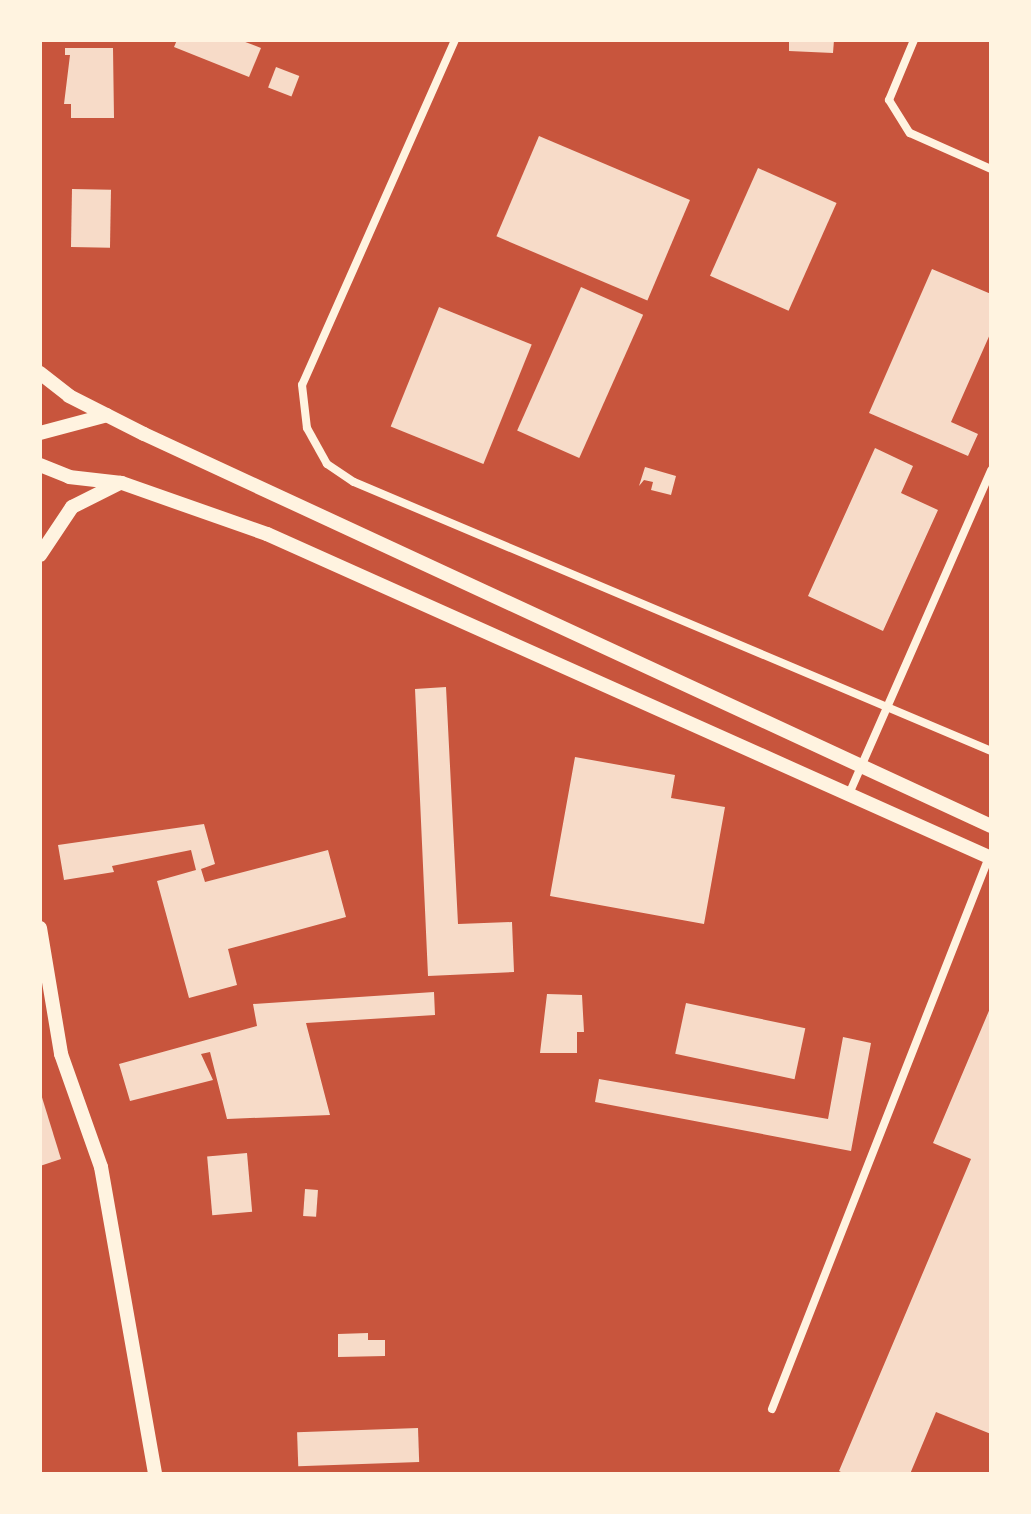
<!DOCTYPE html>
<style>
body{margin:0}
#map{position:relative;width:1031px;height:1514px;overflow:hidden;background:#c8553d;font-family:"Open Sans",sans-serif}
div>[style]{position:absolute}
.building>*{inset:0;background:#f7dbc8;transform-origin:0 0}
.minor>*{height:8px;margin:-4px;padding:0 4px;transform-origin:4px;border-radius:4px;background:#fff3e0}
.tertiary>*{height:14px;margin:-7px;padding:0 7px;transform-origin:7px;border-radius:7px;background:#fff3e0}
span{translate:-50% -50%;white-space:nowrap;text-align:center;line-height:1.15;-webkit-text-stroke:6px #fff3e0;paint-order:stroke}
.frame{position:absolute;inset:0;border:42px solid #fff3e0;pointer-events:none}
</style>
<div id="map">
<div class="building">
<div style="clip-path:polygon(177px 40px,240px 40px,261px 48px,249px 77px,174px 47px)"></div>
<div style="clip-path:polygon(789px 40px,834px 40px,833px 53px,789px 51px)"></div>
<div style="clip-path:polygon(65px 48px,113px 48px,114px 118px,71px 118px,71px 104px,64px 104px,70px 55px,65px 55px)"></div>
<div style="left:276px;top:67px;width:25px;height:22px;rotate:21deg"></div>
<div style="left:539px;top:136px;width:164px;height:109px;rotate:23deg"></div>
<div style="left:758px;top:168px;width:86px;height:118px;rotate:24deg"></div>
<div style="left:72px;top:189px;width:39px;height:58px;rotate:1deg"></div>
<div style="clip-path:polygon(932px 269px,991px 294px,991px 332px,951px 422px,978px 434px,968px 456px,869px 413px)"></div>
<div style="left:581px;top:287px;width:68px;height:157px;rotate:24deg"></div>
<div style="left:439px;top:307px;width:100px;height:129px;rotate:22deg"></div>
<div style="clip-path:polygon(875px 448px,913px 466px,901px 493px,938px 510px,883px 631px,808px 596px)"></div>
<div style="clip-path:polygon(645px 467px,676px 476px,671px 495px,651px 490px,653px 482px,644px 480px,639px 486px)"></div>
<div style="clip-path:polygon(446px 687px,458px 924px,512px 922px,514px 972px,428px 976px,415px 689px)"></div>
<div style="clip-path:polygon(575px 757px,675px 775px,671px 798px,725px 807px,704px 924px,550px 896px)"></div>
<div style="clip-path:polygon(204px 824px,215px 864px,201px 869px,205px 882px,328px 850px,346px 917px,228px 949px,237px 985px,189px 998px,157px 881px,196px 870px,191px 850px,112px 866px,114px 872px,64px 880px,58px 845px)"></div>
<div style="clip-path:polygon(434px 992px,435px 1015px,306px 1023px,330px 1115px,227px 1119px,210px 1052px,201px 1054px,213px 1080px,130px 1101px,119px 1064px,257px 1026px,253px 1004px)"></div>
<div style="clip-path:polygon(547px 994px,582px 995px,584px 1032px,577px 1032px,577px 1053px,540px 1053px)"></div>
<div style="left:686px;top:1003px;width:122px;height:52px;rotate:12deg"></div>
<div style="clip-path:polygon(991px 1006px,991px 1434px,936px 1412px,910px 1474px,845px 1474px,839px 1471px,971px 1159px,933px 1143px)"></div>
<div style="clip-path:polygon(843px 1037px,871px 1043px,851px 1151px,595px 1102px,599px 1079px,828px 1119px)"></div>
<div style="clip-path:polygon(40px 1091px,61px 1159px,40px 1166px)"></div>
<div style="left:247px;top:1153px;width:59px;height:40px;rotate:85deg"></div>
<div style="left:305px;top:1189px;width:13px;height:27px;rotate:4deg"></div>
<div style="clip-path:polygon(368px 1333px,368px 1340px,385px 1340px,385px 1356px,338px 1357px,338px 1334px)"></div>
<div style="left:418px;top:1428px;width:34px;height:121px;rotate:88deg"></div>
</div>
<div class="minor">
<div style="left:455px;top:40px;width:377px;rotate:113.9deg"></div>
<div style="left:302px;top:385px;width:43px;rotate:83.4deg"></div>
<div style="left:307px;top:428px;width:41px;rotate:60.9deg"></div>
<div style="left:327px;top:464px;width:32px;rotate:34deg"></div>
<div style="left:354px;top:482px;width:691px;rotate:22.89deg"></div>
<div style="left:914px;top:40px;width:65px;rotate:112.6deg"></div>
<div style="left:889px;top:100px;width:39px;rotate:58deg"></div>
<div style="left:910px;top:133px;width:89px;rotate:24deg"></div>
<div style="left:849px;top:794px;width:354px;rotate:-66.3deg"></div>
<div style="left:772px;top:1409px;width:593px;rotate:-68.54deg"></div>
</div>
<div class="tertiary">
<div style="left:40px;top:373px;width:37px;rotate:38deg"></div>
<div style="left:69px;top:396px;width:84px;rotate:26.9deg"></div>
<div style="left:144px;top:434px;width:933px;rotate:24.84deg"></div>
<div style="left:40px;top:433px;width:69px;rotate:-15deg"></div>
<div style="left:40px;top:465px;width:31px;rotate:22deg"></div>
<div style="left:69px;top:477px;width:53px;rotate:6.5deg"></div>
<div style="left:122px;top:483px;width:154px;rotate:19.4deg"></div>
<div style="left:267px;top:534px;width:793px;rotate:24.11deg"></div>
<div style="left:40px;top:555px;width:58px;rotate:-56.3deg"></div>
<div style="left:72px;top:507px;width:54px;rotate:-26.6deg"></div>
<div style="left:40px;top:928px;width:128px;rotate:80.5deg"></div>
<div style="left:61px;top:1054px;width:120px;rotate:70.5deg"></div>
<div style="left:101px;top:1167px;width:312px;rotate:80deg"></div>
</div>
<div class="frame"></div>
</div>
